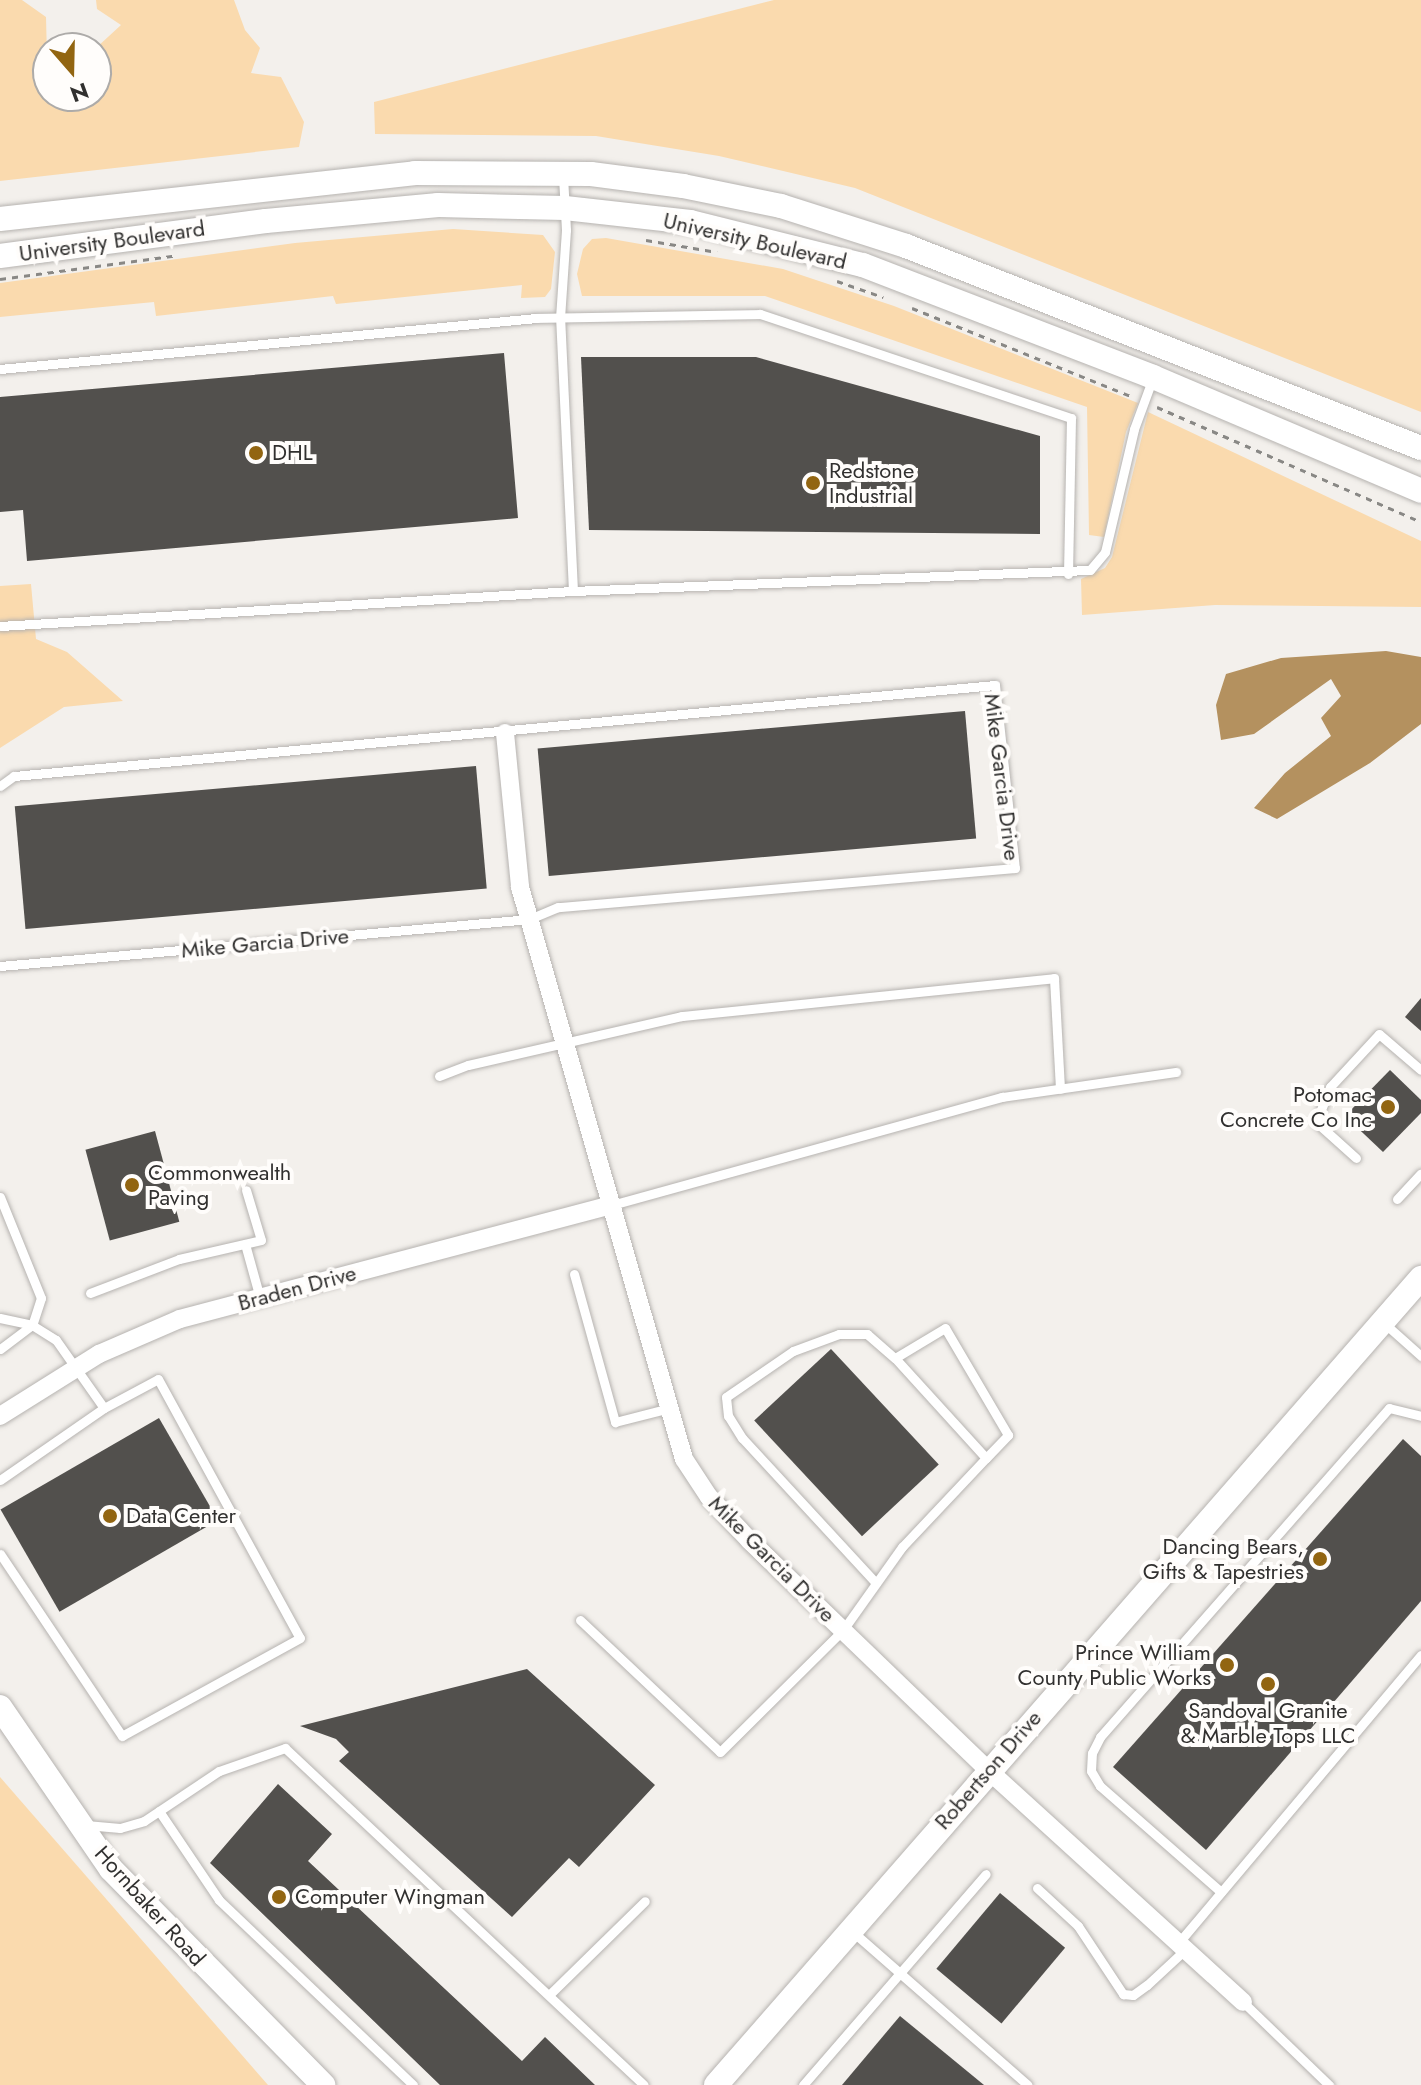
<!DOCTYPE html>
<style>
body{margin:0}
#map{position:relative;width:1421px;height:2085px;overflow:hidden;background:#f3f0ec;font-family:Jost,sans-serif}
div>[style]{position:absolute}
.green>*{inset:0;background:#fadaae}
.water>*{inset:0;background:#b4915f}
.building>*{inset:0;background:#52504d;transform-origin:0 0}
.path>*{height:3px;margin-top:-1.5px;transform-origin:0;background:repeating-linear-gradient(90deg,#898885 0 6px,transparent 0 12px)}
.roads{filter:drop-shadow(0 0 2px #b6b3b0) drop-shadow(0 0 2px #b6b3b0)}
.lane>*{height:9px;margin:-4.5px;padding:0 4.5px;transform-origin:4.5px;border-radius:4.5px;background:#fff}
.street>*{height:18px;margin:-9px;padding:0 9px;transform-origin:9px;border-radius:9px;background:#fff}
.secondary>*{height:24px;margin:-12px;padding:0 12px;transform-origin:12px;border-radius:12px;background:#fff}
.dots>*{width:22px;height:22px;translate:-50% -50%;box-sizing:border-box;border:4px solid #fffdfb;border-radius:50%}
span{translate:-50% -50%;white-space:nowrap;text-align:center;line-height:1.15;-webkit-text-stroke:8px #fffdfb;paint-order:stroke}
.street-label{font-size:22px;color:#31302f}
.poi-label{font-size:22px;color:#31302f}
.left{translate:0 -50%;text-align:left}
.right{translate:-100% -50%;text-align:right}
.north{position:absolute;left:32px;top:32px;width:80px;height:80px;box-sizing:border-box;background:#fffdfb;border:2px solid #adaba9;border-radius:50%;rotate:160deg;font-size:22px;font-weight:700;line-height:32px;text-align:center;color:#31302f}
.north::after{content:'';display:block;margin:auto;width:28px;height:36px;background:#926511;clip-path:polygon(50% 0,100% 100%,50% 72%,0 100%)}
</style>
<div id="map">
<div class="green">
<div style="clip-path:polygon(0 0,22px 0,46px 17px,48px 96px,96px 96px,96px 48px,121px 25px,97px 9px,96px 0,234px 0,245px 30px,260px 48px,251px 73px,281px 77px,304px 122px,299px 147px,0 181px)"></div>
<div style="clip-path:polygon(774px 0,1421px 0,1421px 412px,855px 188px,719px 156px,596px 136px,375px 134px,374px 102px)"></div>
<div style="clip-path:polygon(453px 229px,543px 235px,555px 252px,551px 289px,545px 297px,521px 298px,522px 285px,336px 304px,333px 296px,156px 316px,154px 302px,0 317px,0 283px,295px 243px)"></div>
<div style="clip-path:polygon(606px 238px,783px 269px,894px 306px,1138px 403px,1126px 432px,1104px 537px,1089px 535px,1087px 407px,765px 296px,582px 296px,577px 274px,583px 249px,592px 239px)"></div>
<div style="clip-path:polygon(1148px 412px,1421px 541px,1421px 607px,1215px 605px,1082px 615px,1081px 579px,1105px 568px,1112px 557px)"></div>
<div style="clip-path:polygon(31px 584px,36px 639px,67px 652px,123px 701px,64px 707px,0 748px,0 586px)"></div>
<div style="clip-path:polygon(0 1777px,268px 2085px,0 2085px)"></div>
</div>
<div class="water">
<div style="clip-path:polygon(1386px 651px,1421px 657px,1421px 724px,1370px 763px,1277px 819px,1254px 808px,1285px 773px,1331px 736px,1321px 718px,1341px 696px,1331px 679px,1254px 734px,1221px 740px,1216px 705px,1226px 674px,1281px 658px)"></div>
</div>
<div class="building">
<div style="clip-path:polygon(504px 353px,518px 518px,27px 561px,23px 510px,0 512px,0 397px)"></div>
<div style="clip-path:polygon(581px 357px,756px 357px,1040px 436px,1040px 534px,589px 530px)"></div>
<div style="left:965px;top:711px;width:128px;height:429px;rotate:85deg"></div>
<div style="left:476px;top:766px;width:123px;height:463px;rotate:85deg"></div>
<div style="clip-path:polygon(1421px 998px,1421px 1031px,1405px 1017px)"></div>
<div style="clip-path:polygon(1390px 1070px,1421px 1100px,1421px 1113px,1383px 1152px,1345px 1116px)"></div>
<div style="left:155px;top:1131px;width:94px;height:72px;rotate:75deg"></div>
<div style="left:831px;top:1349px;width:158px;height:105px;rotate:47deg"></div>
<div style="left:159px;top:1418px;width:118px;height:183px;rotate:60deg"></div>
<div style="clip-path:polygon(1403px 1439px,1421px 1456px,1421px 1601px,1206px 1850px,1113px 1767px)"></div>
<div style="clip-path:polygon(527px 1669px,655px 1785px,579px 1867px,569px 1858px,512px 1917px,339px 1761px,349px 1752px,336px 1739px,300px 1726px)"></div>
<div style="clip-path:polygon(278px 1784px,332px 1834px,308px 1861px,522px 2061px,545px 2037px,595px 2085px,440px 2085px,210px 1863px)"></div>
<div style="left:1000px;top:1893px;width:85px;height:99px;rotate:40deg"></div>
<div style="clip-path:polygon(900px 2016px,984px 2085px,842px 2085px)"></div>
</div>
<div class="path">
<div style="left:646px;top:240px;width:72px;rotate:9.6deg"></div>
<div style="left:0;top:279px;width:175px;rotate:-7.6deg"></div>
<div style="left:837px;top:281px;width:49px;rotate:19.2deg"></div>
<div style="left:912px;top:308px;width:236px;rotate:21.9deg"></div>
<div style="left:1157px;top:407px;width:288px;rotate:23.5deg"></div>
</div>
<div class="roads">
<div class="lane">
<div style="left:0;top:369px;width:539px;rotate:-5.43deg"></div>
<div style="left:537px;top:318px;width:223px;rotate:-1deg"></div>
<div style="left:760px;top:314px;width:328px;rotate:18.5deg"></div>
<div style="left:1071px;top:418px;width:156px;rotate:91.1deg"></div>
<div style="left:573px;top:591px;width:517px;rotate:-2.33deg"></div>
<div style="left:1090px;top:570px;width:23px;rotate:-50deg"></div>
<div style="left:1105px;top:552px;width:126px;rotate:-76.7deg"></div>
<div style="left:1134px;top:429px;width:52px;rotate:-69.8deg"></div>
<div style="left:0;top:626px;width:574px;rotate:-3.5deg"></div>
<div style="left:573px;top:591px;width:273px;rotate:-92.7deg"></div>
<div style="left:560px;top:318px;width:88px;rotate:-86.1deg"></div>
<div style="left:566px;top:230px;width:53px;rotate:-93.2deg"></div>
<div style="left:0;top:786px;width:17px;rotate:-36deg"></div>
<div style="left:14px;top:776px;width:985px;rotate:-5.3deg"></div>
<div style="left:995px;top:685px;width:184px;rotate:83.8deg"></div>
<div style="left:1015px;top:868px;width:459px;rotate:175.1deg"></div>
<div style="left:558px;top:907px;width:30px;rotate:157deg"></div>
<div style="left:530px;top:919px;width:532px;rotate:174.93deg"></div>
<div style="left:439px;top:1076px;width:31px;rotate:-21deg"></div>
<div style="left:468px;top:1065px;width:220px;rotate:-12.9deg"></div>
<div style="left:682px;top:1016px;width:374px;rotate:-5.8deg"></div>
<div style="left:1054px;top:978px;width:111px;rotate:86.9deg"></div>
<div style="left:1356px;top:1158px;width:54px;rotate:-138deg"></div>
<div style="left:1316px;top:1122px;width:38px;rotate:-68deg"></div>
<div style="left:1330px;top:1087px;width:72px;rotate:-47.2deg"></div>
<div style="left:1379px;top:1034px;width:55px;rotate:40.6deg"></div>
<div style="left:0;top:1197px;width:109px;rotate:67.9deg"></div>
<div style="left:41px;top:1298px;width:28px;rotate:108deg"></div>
<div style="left:32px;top:1325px;width:40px;rotate:143deg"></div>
<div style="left:1397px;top:1199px;width:35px;rotate:-47deg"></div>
<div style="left:612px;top:1205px;width:405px;rotate:-15.5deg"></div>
<div style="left:1002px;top:1097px;width:176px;rotate:-8.2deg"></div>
<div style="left:245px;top:1244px;width:56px;rotate:74.5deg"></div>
<div style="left:574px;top:1274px;width:154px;rotate:74.5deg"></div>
<div style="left:615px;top:1422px;width:53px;rotate:-14.3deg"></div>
<div style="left:90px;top:1293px;width:95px;rotate:-20.9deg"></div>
<div style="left:179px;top:1259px;width:84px;rotate:-13deg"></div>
<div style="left:261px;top:1240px;width:52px;rotate:-106.7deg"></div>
<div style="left:0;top:1318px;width:33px;rotate:12deg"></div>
<div style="left:32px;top:1325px;width:28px;rotate:32deg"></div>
<div style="left:56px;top:1340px;width:83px;rotate:54.8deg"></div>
<div style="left:1384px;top:1323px;width:50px;rotate:41.7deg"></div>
<div style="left:0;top:1480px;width:126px;rotate:-34.7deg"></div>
<div style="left:104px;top:1408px;width:61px;rotate:-28.2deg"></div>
<div style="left:158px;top:1379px;width:295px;rotate:61.3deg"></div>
<div style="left:300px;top:1638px;width:203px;rotate:151.2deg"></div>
<div style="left:122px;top:1736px;width:219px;rotate:-123.8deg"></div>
<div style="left:876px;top:1583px;width:197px;rotate:-132.7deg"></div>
<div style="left:742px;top:1438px;width:26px;rotate:-122deg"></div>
<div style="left:728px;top:1416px;width:19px;rotate:-96deg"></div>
<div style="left:726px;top:1397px;width:81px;rotate:-34.5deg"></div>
<div style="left:793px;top:1351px;width:49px;rotate:-20.3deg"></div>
<div style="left:839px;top:1334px;width:28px"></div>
<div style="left:867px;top:1334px;width:37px;rotate:41deg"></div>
<div style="left:580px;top:1620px;width:192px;rotate:43.3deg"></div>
<div style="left:720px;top:1752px;width:173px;rotate:-44.8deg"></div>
<div style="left:843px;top:1630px;width:102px;rotate:-54.6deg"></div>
<div style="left:902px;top:1547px;width:122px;rotate:-46.7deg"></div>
<div style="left:986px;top:1458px;width:32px;rotate:-46deg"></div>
<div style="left:1008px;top:1435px;width:124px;rotate:-120.5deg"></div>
<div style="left:945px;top:1328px;width:58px;rotate:149deg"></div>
<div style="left:895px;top:1358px;width:135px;rotate:47.7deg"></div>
<div style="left:159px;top:1811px;width:107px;rotate:56deg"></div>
<div style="left:219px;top:1900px;width:268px;rotate:43.6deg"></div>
<div style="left:86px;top:1825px;width:34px;rotate:5deg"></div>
<div style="left:120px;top:1828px;width:25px;rotate:-16deg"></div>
<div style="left:144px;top:1821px;width:90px;rotate:-33.7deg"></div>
<div style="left:219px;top:1771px;width:70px;rotate:-19.2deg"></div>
<div style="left:285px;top:1748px;width:492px;rotate:43.2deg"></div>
<div style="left:1037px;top:1888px;width:56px;rotate:42.8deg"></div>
<div style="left:1078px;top:1926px;width:82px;rotate:56.5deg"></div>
<div style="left:1123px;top:1994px;width:10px;rotate:6deg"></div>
<div style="left:1133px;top:1995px;width:17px;rotate:-36deg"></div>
<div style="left:1147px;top:1985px;width:54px;rotate:-42.8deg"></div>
<div style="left:1221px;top:1892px;width:161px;rotate:-138.8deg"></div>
<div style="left:1100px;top:1786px;width:17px;rotate:-121deg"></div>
<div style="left:1091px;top:1771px;width:18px;rotate:-87deg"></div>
<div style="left:1092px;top:1753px;width:18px;rotate:-63deg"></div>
<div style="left:1100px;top:1737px;width:438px;rotate:-48.7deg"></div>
<div style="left:1389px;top:1408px;width:33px;rotate:14deg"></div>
<div style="left:853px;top:1932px;width:232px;rotate:41.2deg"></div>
<div style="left:1180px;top:1941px;width:374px;rotate:-49.9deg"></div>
<div style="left:549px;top:1995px;width:134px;rotate:-44.4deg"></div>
<div style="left:1243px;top:2002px;width:120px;rotate:44deg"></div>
<div style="left:803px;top:2085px;width:279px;rotate:-49.1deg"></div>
</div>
<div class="street">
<div style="left:505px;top:733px;width:155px;rotate:84.4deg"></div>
<div style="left:520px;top:887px;width:595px;rotate:74deg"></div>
<div style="left:684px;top:1459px;width:45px;rotate:56.7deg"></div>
<div style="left:709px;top:1497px;width:60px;rotate:47deg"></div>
<div style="left:750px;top:1541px;width:329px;rotate:43.9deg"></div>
<div style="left:987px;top:1769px;width:346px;rotate:42.3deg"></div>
<div style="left:0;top:1416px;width:117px;rotate:-32.1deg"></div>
<div style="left:99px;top:1354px;width:88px;rotate:-23.4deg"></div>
<div style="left:180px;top:1319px;width:447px;rotate:-14.8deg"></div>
</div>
<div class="secondary">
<div style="left:0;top:219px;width:418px;rotate:-6.3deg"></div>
<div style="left:415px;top:173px;width:176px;rotate:0.3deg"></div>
<div style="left:591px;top:174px;width:93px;rotate:7.4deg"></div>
<div style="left:683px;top:186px;width:100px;rotate:11.5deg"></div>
<div style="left:781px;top:206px;width:131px;rotate:17.7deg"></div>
<div style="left:906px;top:246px;width:553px;rotate:21.42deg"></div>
<div style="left:0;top:256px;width:268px;rotate:-7.5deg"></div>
<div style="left:266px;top:221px;width:173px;rotate:-5.3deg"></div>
<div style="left:438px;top:205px;width:127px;rotate:1.4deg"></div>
<div style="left:565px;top:208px;width:126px;rotate:6.4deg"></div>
<div style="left:690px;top:222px;width:178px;rotate:14deg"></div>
<div style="left:863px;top:265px;width:311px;rotate:21.1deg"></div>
<div style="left:1153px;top:377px;width:291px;rotate:23deg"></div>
<div style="left:0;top:1707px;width:196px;rotate:55.6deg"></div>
<div style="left:111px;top:1869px;width:303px;rotate:45.5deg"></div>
<div style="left:716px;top:2085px;width:1072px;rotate:-48.86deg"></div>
</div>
</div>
<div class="dots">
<div style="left:256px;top:453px;background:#926511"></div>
<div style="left:813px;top:483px;background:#926511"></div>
<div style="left:1388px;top:1107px;background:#926511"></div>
<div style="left:132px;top:1185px;background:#926511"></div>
<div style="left:110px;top:1516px;background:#926511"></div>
<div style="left:1320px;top:1559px;background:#926511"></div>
<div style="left:1227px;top:1665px;background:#926511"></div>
<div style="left:1268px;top:1684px;background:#926511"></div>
<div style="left:279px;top:1897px;background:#926511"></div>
</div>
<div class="street-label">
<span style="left:112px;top:241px;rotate:-8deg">University Boulevard</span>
<span style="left:755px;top:241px;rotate:13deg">University Boulevard</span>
<span style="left:1002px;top:777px;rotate:83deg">Mike Garcia Drive</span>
<span style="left:265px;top:943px;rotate:-5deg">Mike Garcia Drive</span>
<span style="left:297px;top:1288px;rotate:-15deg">Braden Drive</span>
<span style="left:772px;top:1559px;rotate:45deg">Mike Garcia Drive</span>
<span style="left:988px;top:1770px;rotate:-49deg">Robertson Drive</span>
<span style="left:150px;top:1906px;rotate:48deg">Hornbaker Road</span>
</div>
<div class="poi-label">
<span class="left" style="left:272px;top:453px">DHL</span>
<span class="left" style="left:829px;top:483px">Redstone<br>Industrial</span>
<span class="right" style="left:1372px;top:1107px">Potomac<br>Concrete Co Inc</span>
<span class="left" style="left:148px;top:1185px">Commonwealth<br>Paving</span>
<span class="left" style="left:126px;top:1516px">Data Center</span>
<span class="right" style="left:1304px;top:1559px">Dancing Bears,<br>Gifts &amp; Tapestries</span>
<span class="right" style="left:1211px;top:1665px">Prince William<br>County Public Works</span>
<span style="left:1268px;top:1723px">Sandoval Granite<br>&amp; Marble Tops LLC</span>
<span class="left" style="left:295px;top:1897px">Computer Wingman</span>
</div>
<div class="north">N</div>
</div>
